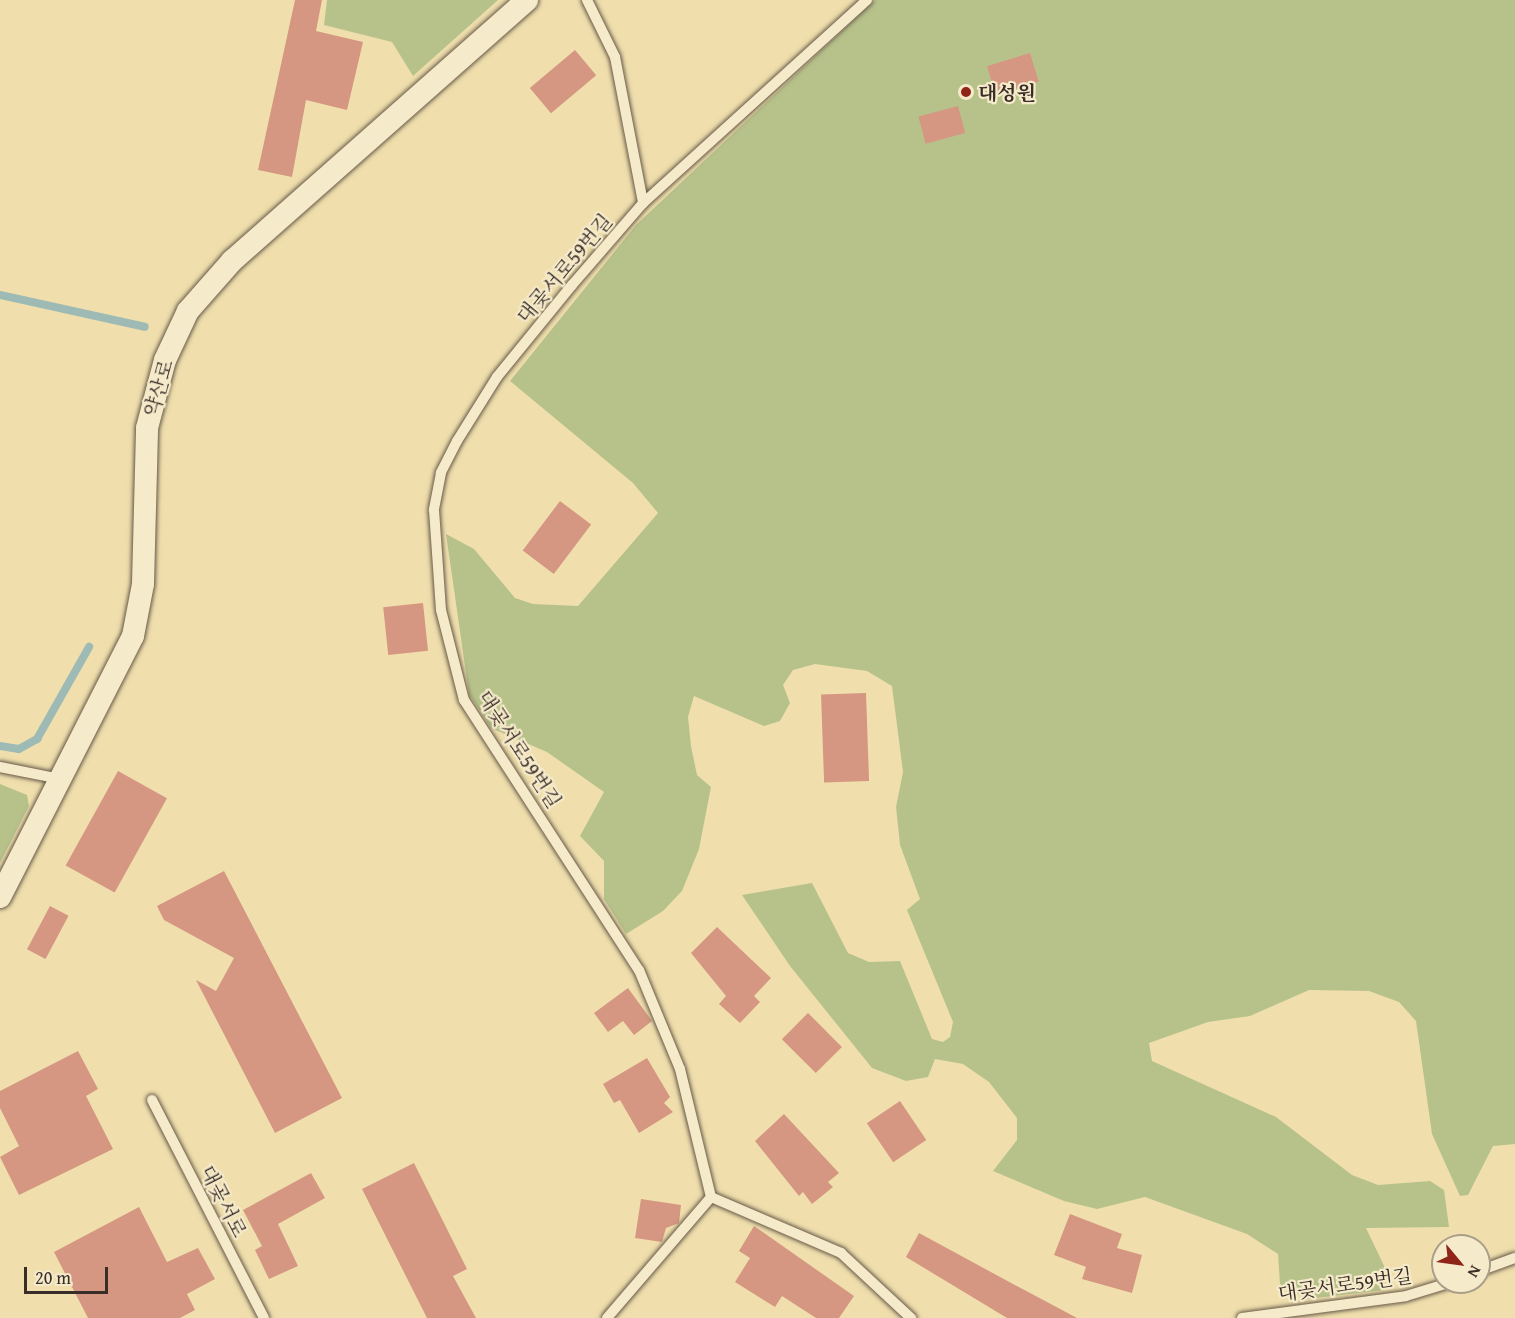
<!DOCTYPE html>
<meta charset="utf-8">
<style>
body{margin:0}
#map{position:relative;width:1515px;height:1318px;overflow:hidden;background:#f0dfad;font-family:"Gentium Book Plus","Noto Serif KR",serif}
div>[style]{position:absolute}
.green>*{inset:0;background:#b7c28b}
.stream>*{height:8px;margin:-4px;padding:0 4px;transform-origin:4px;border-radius:4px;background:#9ebab4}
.building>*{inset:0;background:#d59781;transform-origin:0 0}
.roads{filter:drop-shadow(0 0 2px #675a49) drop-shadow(0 0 2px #675a49)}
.lane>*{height:10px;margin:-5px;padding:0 5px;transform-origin:5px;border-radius:5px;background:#f5eaca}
.street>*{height:22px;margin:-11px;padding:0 11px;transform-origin:11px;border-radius:11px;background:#f5eaca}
.dots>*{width:16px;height:16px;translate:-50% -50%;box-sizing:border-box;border:3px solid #f5eaca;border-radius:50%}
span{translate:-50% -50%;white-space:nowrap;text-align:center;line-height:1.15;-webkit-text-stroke:4.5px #f5eaca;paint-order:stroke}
.poi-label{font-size:20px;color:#392d28;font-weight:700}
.left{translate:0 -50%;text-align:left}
.street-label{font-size:20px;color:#392d28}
.north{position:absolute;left:1431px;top:1234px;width:60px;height:60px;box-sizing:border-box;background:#f5eaca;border:2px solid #aa9e89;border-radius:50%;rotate:119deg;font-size:16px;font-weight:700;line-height:24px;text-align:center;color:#392d28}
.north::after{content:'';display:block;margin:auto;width:21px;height:27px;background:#8f2418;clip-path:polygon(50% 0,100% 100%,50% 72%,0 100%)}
.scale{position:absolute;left:24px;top:1267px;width:84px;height:27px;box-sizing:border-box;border:3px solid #392d28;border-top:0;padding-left:8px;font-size:18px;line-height:21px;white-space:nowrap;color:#392d28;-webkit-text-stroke:4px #f5eaca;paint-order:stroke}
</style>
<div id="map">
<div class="green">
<div style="clip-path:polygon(327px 0,498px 0,413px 76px,392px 42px,324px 25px)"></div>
<div style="clip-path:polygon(875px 0,1515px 0,1515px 1144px,1493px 1146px,1468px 1195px,1460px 1196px,1432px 1134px,1416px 1021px,1399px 1002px,1369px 991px,1309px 990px,1250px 1016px,1208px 1022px,1149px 1043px,1152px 1061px,1276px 1117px,1352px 1175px,1378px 1185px,1430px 1181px,1444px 1190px,1449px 1227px,1366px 1228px,1387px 1272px,1384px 1290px,1307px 1299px,1280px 1284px,1278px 1254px,1247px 1234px,1145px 1197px,1097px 1209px,1064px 1201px,993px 1171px,1017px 1140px,1017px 1118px,989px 1082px,963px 1064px,935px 1059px,928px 1077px,906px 1081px,872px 1068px,790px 966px,742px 895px,812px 883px,848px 953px,869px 962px,900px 961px,932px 1039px,943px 1042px,950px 1037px,953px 1022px,907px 910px,920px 899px,900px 845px,896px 807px,903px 772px,892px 686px,867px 671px,815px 664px,793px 670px,783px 685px,790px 703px,780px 721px,764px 726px,694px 696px,688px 717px,691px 746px,697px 775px,711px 787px,699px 849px,682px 891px,663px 911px,626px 934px,604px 899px,604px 861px,580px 836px,604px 792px,547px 752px,491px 728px,469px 694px,446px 534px,474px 549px,515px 598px,533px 604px,578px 606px,658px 513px,633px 483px,510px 381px,636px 225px)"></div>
<div style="clip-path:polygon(0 784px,27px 795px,29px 806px,0 863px)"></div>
</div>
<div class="stream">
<div style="left:0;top:295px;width:148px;rotate:12.4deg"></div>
<div style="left:0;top:746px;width:19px;rotate:9deg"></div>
<div style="left:19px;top:749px;width:21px;rotate:-29deg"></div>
<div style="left:37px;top:739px;width:106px;rotate:-60.5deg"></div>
</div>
<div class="building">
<div style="clip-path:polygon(295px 0,322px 0,316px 31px,363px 42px,347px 110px,306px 100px,292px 177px,258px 170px)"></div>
<div style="left:575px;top:50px;width:33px;height:59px;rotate:50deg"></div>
<div style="left:1030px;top:53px;width:30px;height:45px;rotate:73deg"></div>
<div style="left:958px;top:106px;width:28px;height:41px;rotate:75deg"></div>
<div style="left:560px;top:501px;width:39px;height:62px;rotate:37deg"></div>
<div style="left:423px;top:603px;width:48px;height:40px;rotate:84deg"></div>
<div style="left:866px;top:693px;width:88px;height:45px;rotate:88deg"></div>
<div style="left:118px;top:771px;width:56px;height:108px;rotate:29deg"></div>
<div style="clip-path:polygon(224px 871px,342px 1098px,275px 1133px,196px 980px,216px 991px,234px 958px,164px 920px,157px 906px)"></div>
<div style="left:50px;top:906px;width:21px;height:49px;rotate:28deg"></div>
<div style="clip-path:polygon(717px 927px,771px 978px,754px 996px,760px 1002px,740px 1023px,719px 1004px,726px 996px,691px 953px)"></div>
<div style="clip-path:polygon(628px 988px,652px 1021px,634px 1035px,623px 1021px,608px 1032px,594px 1013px)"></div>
<div style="left:808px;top:1013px;width:48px;height:37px;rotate:45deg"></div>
<div style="clip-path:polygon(78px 1051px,98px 1089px,86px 1096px,113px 1149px,19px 1195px,0 1157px,19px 1146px,0 1108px,0 1091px)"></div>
<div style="clip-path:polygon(647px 1058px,670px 1097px,664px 1103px,673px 1112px,639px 1133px,620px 1100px,614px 1103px,603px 1084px)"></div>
<div style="left:900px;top:1101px;width:47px;height:40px;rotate:56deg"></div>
<div style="clip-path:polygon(784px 1114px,839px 1173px,828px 1182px,833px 1187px,812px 1204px,803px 1192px,799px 1196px,755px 1141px)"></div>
<div style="clip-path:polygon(414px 1163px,467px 1269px,453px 1276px,476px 1318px,427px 1318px,362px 1189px)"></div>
<div style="clip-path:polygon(311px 1173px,325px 1198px,278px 1224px,298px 1266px,269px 1279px,255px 1250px,262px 1246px,243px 1210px)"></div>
<div style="clip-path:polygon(641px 1199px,681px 1205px,679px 1223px,666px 1228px,662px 1242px,635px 1238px)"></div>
<div style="clip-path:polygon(139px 1207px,167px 1262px,198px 1248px,215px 1279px,187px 1294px,195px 1310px,180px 1318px,88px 1318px,54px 1252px)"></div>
<div style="clip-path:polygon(1070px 1214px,1122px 1234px,1117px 1248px,1142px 1255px,1132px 1293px,1082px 1279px,1086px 1267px,1054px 1255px)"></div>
<div style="clip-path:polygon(754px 1226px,854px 1296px,839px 1318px,816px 1318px,782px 1296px,775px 1307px,735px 1282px,750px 1258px,739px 1251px)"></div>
<div style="clip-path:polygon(919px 1233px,1013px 1284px,1077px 1318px,1007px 1318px,906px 1257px)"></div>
</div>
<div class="roads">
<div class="lane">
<div style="left:587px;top:0;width:64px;rotate:63.8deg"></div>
<div style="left:615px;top:57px;width:149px;rotate:79.1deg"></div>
<div style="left:867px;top:0;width:302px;rotate:137.8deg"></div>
<div style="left:643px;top:203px;width:108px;rotate:130.9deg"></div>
<div style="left:572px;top:285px;width:119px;rotate:129.2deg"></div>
<div style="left:497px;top:377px;width:75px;rotate:122deg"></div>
<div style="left:457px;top:441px;width:36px;rotate:117deg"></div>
<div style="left:441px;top:473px;width:38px;rotate:101deg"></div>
<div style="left:434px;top:510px;width:100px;rotate:86deg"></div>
<div style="left:441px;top:610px;width:93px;rotate:75.7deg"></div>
<div style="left:464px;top:700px;width:322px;rotate:57.1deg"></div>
<div style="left:639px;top:970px;width:107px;rotate:67.5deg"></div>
<div style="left:680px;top:1069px;width:132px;rotate:76.4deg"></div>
<div style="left:711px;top:1197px;width:142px;rotate:23.3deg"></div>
<div style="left:841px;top:1253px;width:96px;rotate:42.9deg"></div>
<div style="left:0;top:767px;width:61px;rotate:11.3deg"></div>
<div style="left:152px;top:1100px;width:245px;rotate:62.8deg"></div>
<div style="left:1479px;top:1271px;width:38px;rotate:-20deg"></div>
<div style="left:607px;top:1318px;width:160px;rotate:-49.3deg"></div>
<div style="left:1242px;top:1318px;width:165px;rotate:-7.6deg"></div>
<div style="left:1406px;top:1296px;width:48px;rotate:-16.9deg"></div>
</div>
<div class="street">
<div style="left:0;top:897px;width:293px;rotate:-63deg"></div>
<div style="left:133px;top:636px;width:53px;rotate:-79.1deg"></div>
<div style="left:143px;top:584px;width:156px;rotate:-88.5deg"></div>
<div style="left:147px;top:428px;width:70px;rotate:-75.2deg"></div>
<div style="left:165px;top:360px;width:54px;rotate:-64.9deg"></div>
<div style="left:188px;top:311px;width:67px;rotate:-48.7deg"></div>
<div style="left:232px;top:261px;width:394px;rotate:-41.5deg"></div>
</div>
</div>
<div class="dots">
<div style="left:966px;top:92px;background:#8f2418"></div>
</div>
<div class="poi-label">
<span class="left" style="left:978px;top:92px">대성원</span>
</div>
<div class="street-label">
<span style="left:564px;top:268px;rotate:-50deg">대곶서로59번길</span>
<span style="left:158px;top:388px;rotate:-74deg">약산로</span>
<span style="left:520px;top:749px;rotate:57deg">대곶서로59번길</span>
<span style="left:224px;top:1201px;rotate:63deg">대곶서로</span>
<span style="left:1345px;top:1284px;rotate:-8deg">대곶서로59번길</span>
</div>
<div class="north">N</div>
<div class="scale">20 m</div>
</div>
